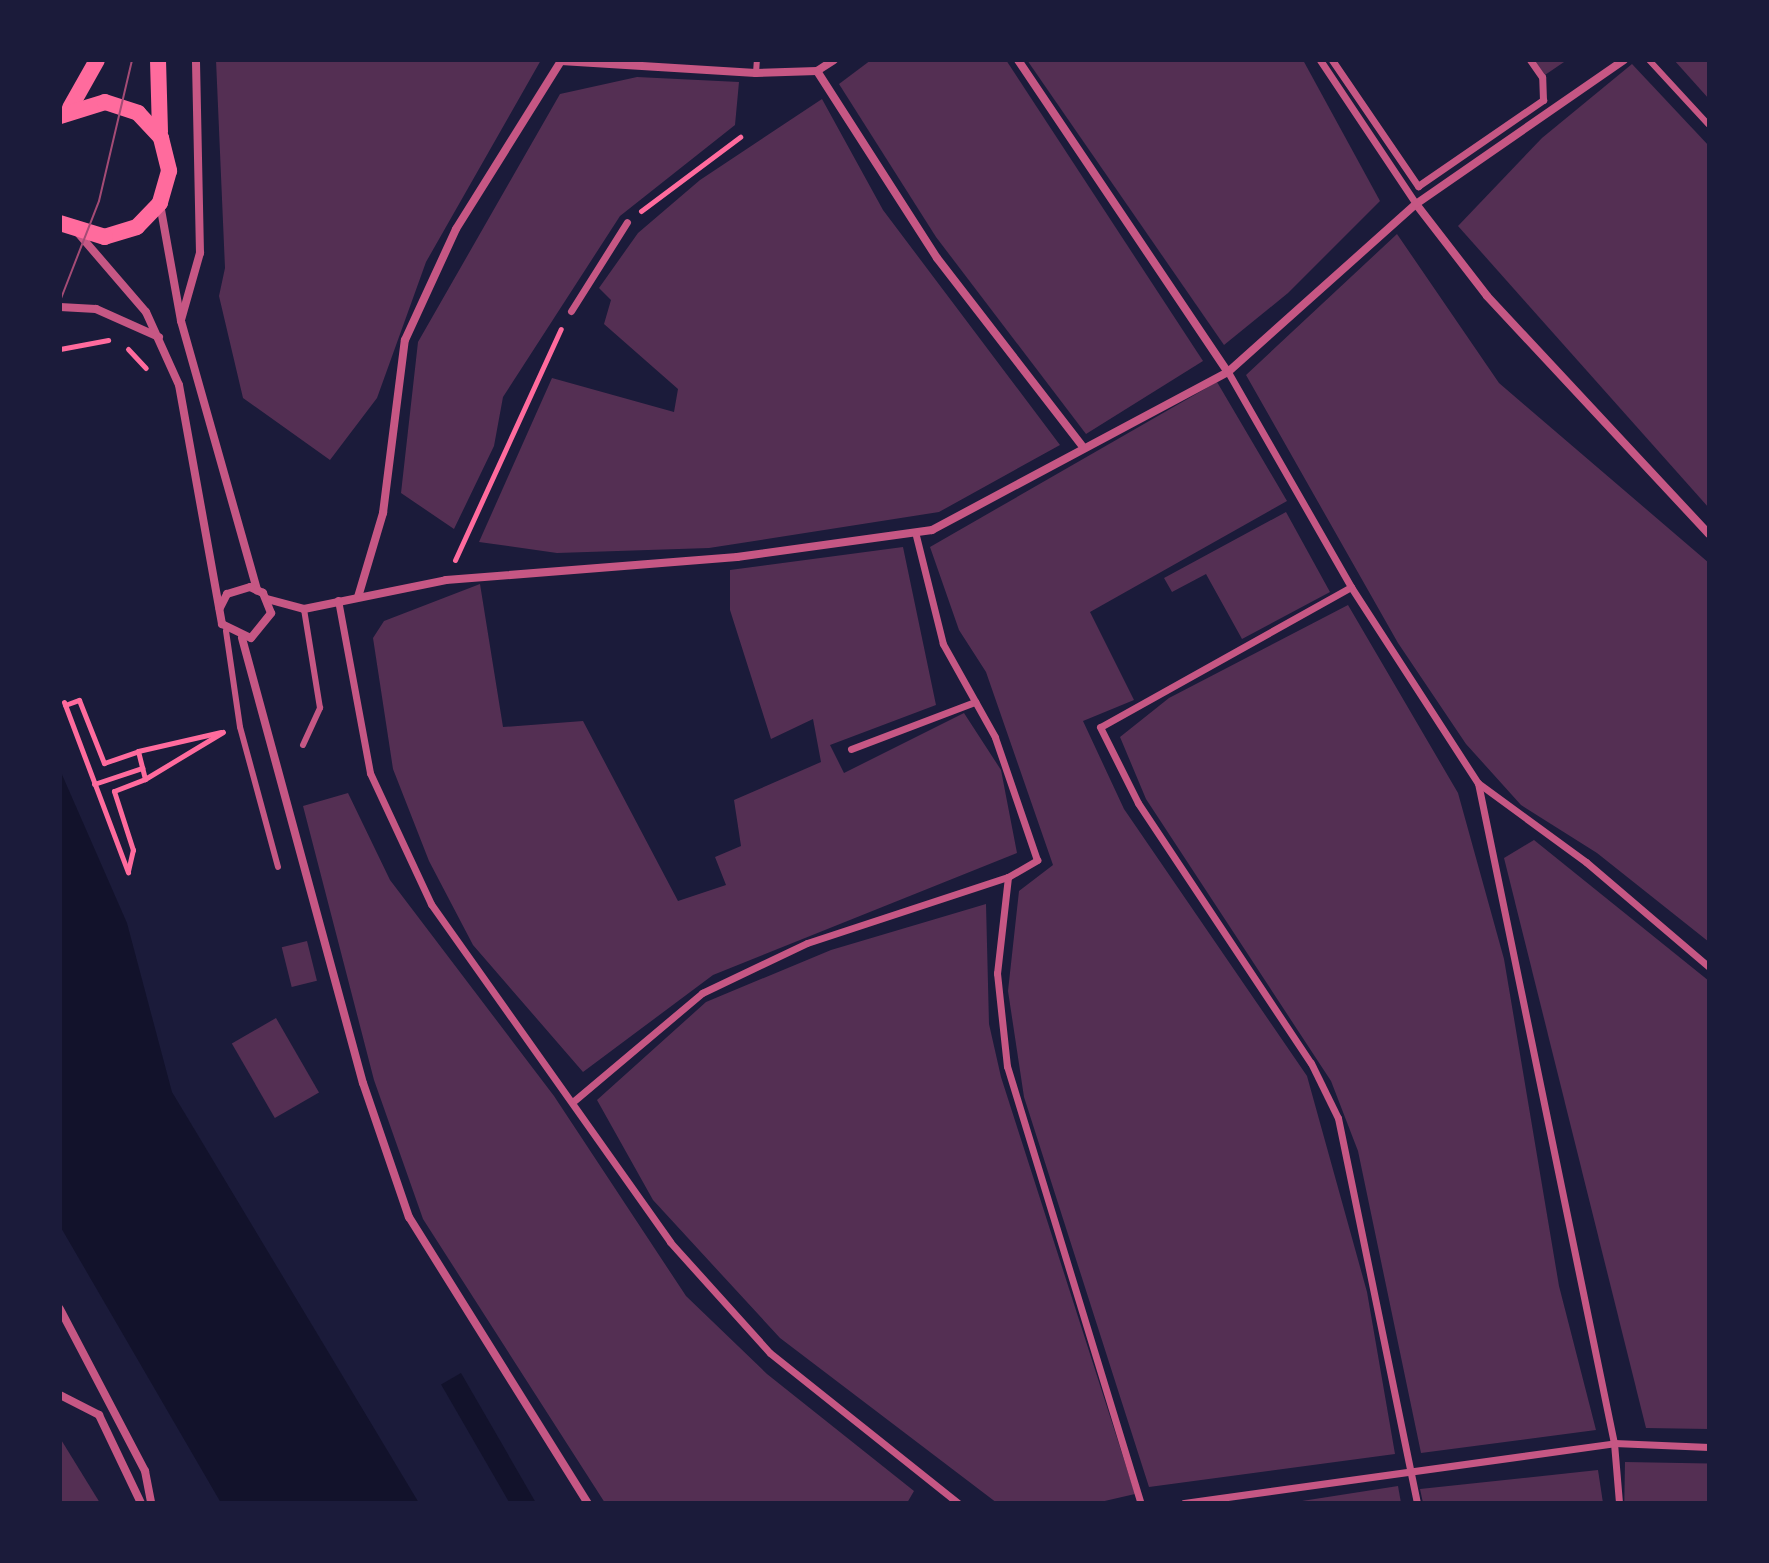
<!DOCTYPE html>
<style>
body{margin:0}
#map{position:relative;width:1769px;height:1563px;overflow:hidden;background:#1b1b3a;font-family:"Varela Round",sans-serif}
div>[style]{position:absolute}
.water>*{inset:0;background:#12122b;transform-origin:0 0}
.building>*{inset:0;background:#542f53;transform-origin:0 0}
.path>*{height:5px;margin:-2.5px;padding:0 2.5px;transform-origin:2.5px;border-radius:2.5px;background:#ff6b9d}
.service>*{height:6px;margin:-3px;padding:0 3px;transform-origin:3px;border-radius:3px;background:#c65784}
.pedestrian>*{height:7px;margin:-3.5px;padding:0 3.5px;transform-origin:3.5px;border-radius:3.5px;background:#c65784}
.minor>*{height:8px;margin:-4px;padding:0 4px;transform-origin:4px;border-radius:4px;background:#c65784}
.secondary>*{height:16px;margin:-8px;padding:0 8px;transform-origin:8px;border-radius:8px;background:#ff6b9d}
.tram>*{height:2px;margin:-1px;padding:0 1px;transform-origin:1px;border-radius:1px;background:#a44b75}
span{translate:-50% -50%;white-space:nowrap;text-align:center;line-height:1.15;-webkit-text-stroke:6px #1b1b3a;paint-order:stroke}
.frame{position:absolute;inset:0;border:62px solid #1b1b3a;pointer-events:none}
</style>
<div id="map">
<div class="water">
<div style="clip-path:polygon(60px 770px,127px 923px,172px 1092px,419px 1503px,221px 1503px,60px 1226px)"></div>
<div style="left:461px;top:1373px;width:150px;height:23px;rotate:60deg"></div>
</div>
<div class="building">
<div style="clip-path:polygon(216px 60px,541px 60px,426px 262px,377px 398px,330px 460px,243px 398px,219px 296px,225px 268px)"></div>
<div style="clip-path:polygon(871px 60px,1006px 60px,1203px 361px,1086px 434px,936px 237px,839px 84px)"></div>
<div style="clip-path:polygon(1027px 60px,1303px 60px,1380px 201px,1288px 293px,1224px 345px)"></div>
<div style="clip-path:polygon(1530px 60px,1567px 60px,1542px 77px)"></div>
<div style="clip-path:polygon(1674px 60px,1709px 60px,1709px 99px)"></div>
<div style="clip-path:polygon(1632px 64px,1709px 146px,1709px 508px,1458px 226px,1542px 138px)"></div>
<div style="clip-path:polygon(637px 77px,739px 82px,735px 125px,620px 216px,503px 397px,494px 446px,454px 529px,401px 493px,418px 342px,560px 94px)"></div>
<div style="clip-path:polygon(822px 99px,883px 210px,1060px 445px,939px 512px,709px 548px,557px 553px,479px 542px,552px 378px,674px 412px,678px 389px,604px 324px,611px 300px,599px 288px,638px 233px,700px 180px)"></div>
<div style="clip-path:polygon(1397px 234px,1499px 383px,1709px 563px,1709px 942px,1597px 853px,1521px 805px,1466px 744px,1398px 643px,1246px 375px)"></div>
<div style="clip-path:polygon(1217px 382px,1287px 501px,1090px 612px,1134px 700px,1083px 721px,1124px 809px,1307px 1076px,1367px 1292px,1395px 1454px,1149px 1487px,1024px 1097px,1008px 991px,1019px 891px,1053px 865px,986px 672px,959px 630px,930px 547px)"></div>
<div style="clip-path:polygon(1286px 512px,1330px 592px,1242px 639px,1206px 574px,1172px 592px,1164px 578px)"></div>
<div style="clip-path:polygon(903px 547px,936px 705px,830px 745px,844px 773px,964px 713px,1001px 770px,1017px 853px,713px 975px,583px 1072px,473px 945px,429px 861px,393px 769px,373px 638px,384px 621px,480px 584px,503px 727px,583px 721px,678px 901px,726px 885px,715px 857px,741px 846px,734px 800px,821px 762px,813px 719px,771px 739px,730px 610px,730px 570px)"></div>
<div style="clip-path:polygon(1348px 605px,1458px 793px,1504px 959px,1559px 1286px,1596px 1430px,1421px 1453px,1358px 1151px,1331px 1081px,1146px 799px,1120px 737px,1169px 698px)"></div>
<div style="clip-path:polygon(348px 793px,390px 880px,554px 1096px,686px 1296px,767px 1374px,914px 1491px,907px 1503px,605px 1503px,423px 1219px,374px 1080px,303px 806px)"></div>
<div style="clip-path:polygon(1534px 840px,1709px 981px,1709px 1429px,1646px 1428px,1504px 858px)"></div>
<div style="clip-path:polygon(986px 904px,989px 1024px,1001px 1077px,1135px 1494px,1096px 1503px,997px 1503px,780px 1338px,653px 1200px,597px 1100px,706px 1002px,831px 950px)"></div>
<div style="left:307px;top:941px;width:41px;height:26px;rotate:76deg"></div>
<div style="left:276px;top:1018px;width:86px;height:51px;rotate:60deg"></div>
<div style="clip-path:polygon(60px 1438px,100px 1503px,60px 1503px)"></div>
<div style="left:1625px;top:1462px;width:84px;height:41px;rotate:1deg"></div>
<div style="clip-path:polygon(1598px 1470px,1603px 1503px,1423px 1503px,1420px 1489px)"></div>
<div style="clip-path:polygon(1398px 1486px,1401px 1503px,1302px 1503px,1302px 1501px)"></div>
</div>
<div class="path">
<div style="left:641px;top:211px;width:124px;rotate:-36.8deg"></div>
<div style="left:60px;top:349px;width:49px;rotate:-10.6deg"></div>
<div style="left:128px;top:349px;width:26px;rotate:47deg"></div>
<div style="left:455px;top:560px;width:254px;rotate:-65.4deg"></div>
<div style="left:64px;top:702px;width:182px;rotate:69.4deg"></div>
<div style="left:65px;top:705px;width:15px;rotate:-20deg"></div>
<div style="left:79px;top:700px;width:68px;rotate:68.4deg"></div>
<div style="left:104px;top:763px;width:36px;rotate:-19deg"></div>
<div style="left:221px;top:732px;width:85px;rotate:167.1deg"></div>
<div style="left:138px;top:751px;width:29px;rotate:76deg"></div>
<div style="left:145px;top:779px;width:91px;rotate:-31.1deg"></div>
<div style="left:94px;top:784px;width:51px;rotate:-18.4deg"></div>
<div style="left:128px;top:871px;width:22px;rotate:-77deg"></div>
<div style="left:133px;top:850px;width:62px;rotate:-107.9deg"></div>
<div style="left:114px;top:791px;width:33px;rotate:-21deg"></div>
</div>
<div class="service">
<div style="left:1649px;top:60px;width:88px;rotate:47.3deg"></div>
<div style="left:756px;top:73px;width:13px;rotate:-86deg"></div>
<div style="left:226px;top:631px;width:97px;rotate:81.7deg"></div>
<div style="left:240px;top:727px;width:145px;rotate:74.8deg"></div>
<div style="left:303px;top:745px;width:41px;rotate:-65.3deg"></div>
<div style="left:320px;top:708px;width:100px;rotate:-99.2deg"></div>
</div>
<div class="pedestrian">
<div style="left:1320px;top:60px;width:173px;rotate:56.3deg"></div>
<div style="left:1332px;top:60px;width:153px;rotate:55.7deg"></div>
<div style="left:1418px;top:186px;width:152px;rotate:-34.5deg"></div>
<div style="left:1543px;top:100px;width:23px;rotate:-92deg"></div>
<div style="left:1542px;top:77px;width:21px;rotate:-125deg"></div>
<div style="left:571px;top:311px;width:105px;rotate:-57.8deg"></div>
<div style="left:1228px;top:372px;width:248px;rotate:60.2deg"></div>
<div style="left:1351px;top:587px;width:234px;rotate:57.1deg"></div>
<div style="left:1478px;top:783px;width:134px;rotate:36.2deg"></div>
<div style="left:1586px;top:862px;width:162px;rotate:40.5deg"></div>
<div style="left:1351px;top:587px;width:287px;rotate:150.8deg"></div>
<div style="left:1100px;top:727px;width:85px;rotate:63.4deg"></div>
<div style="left:1138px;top:803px;width:312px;rotate:56.4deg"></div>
<div style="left:1311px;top:1063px;width:61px;rotate:63.9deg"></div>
<div style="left:1338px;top:1118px;width:393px;rotate:78.4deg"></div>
<div style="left:338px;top:600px;width:176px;rotate:79.5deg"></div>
<div style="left:370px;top:773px;width:145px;rotate:65deg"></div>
<div style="left:431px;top:904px;width:414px;rotate:54.7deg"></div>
<div style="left:670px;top:1242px;width:149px;rotate:48deg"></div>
<div style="left:770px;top:1353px;width:241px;rotate:38.6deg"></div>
<div style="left:851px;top:749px;width:133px;rotate:-20.8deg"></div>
<div style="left:1478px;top:783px;width:674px;rotate:78.36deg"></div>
<div style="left:1614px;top:1443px;width:60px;rotate:85.2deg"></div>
<div style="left:1008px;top:877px;width:97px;rotate:96.5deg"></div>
<div style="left:997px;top:973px;width:94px;rotate:83.9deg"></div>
<div style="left:1007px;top:1066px;width:457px;rotate:73deg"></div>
<div style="left:575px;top:1100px;width:166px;rotate:-40.1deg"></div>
<div style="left:702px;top:993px;width:116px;rotate:-25.5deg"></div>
<div style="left:807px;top:943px;width:212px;rotate:-18.2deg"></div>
<div style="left:1008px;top:877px;width:34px;rotate:-30deg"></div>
<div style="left:1037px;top:860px;width:130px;rotate:-108.9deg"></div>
<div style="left:995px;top:737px;width:107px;rotate:-119.2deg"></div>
<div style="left:943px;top:644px;width:115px;rotate:-104deg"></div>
<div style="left:1184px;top:1503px;width:434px;rotate:-7.9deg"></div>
<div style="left:1614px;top:1443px;width:95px;rotate:2.4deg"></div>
</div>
<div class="minor">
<div style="left:1018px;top:60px;width:376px;rotate:56.1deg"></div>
<div style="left:817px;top:71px;width:222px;rotate:57.3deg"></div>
<div style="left:937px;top:258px;width:239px;rotate:52.3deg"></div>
<div style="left:160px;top:204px;width:119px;rotate:79.8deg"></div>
<div style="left:181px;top:321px;width:280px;rotate:74.2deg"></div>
<div style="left:1416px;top:204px;width:116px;rotate:52.3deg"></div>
<div style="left:1487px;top:296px;width:325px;rotate:47deg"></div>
<div style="left:78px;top:233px;width:104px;rotate:49.3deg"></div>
<div style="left:146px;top:312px;width:80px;rotate:65.7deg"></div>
<div style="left:179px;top:385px;width:243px;rotate:79.8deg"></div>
<div style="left:222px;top:624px;width:32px;rotate:26deg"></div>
<div style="left:251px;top:638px;width:32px;rotate:-51deg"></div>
<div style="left:271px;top:613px;width:22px;rotate:-112deg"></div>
<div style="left:263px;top:593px;width:14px;rotate:-155deg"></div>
<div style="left:250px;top:587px;width:24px;rotate:163deg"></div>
<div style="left:227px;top:594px;width:16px;rotate:117deg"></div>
<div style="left:60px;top:307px;width:36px;rotate:3deg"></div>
<div style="left:96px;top:309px;width:69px;rotate:24deg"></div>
<div style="left:181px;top:320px;width:70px;rotate:-74.2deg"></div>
<div style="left:200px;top:253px;width:193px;rotate:-91.2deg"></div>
<div style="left:358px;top:597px;width:88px;rotate:-73.4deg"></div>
<div style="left:383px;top:513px;width:174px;rotate:-82.8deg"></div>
<div style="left:405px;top:340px;width:122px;rotate:-65.3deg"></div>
<div style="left:456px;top:229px;width:198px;rotate:-58deg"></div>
<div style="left:561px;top:61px;width:195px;rotate:3.5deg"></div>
<div style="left:756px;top:73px;width:61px;rotate:-1.9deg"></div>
<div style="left:817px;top:71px;width:20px;rotate:-33deg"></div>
<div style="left:267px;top:599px;width:38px;rotate:15deg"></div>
<div style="left:304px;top:609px;width:145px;rotate:-11.5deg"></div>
<div style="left:446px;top:580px;width:292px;rotate:-4.5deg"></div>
<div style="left:737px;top:557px;width:197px;rotate:-7.9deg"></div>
<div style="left:932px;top:530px;width:336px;rotate:-28.1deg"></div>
<div style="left:1228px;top:372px;width:252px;rotate:-41.8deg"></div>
<div style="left:1416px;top:204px;width:253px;rotate:-34.7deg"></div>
<div style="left:242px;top:638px;width:461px;rotate:74.8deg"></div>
<div style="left:363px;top:1083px;width:142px;rotate:71.1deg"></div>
<div style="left:409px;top:1217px;width:337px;rotate:58deg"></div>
<div style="left:60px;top:1309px;width:183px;rotate:62.3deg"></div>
<div style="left:145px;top:1471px;width:33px;rotate:79deg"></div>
<div style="left:60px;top:1395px;width:44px;rotate:27.1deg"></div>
<div style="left:99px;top:1415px;width:98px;rotate:64.5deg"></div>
</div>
<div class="secondary">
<div style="left:158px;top:60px;width:72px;rotate:88.4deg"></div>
<div style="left:70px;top:108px;width:55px;rotate:-60.6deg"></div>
<div style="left:60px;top:116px;width:47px;rotate:-17.3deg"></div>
<div style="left:105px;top:102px;width:35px;rotate:18deg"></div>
<div style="left:138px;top:113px;width:34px;rotate:47deg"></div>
<div style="left:161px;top:138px;width:34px;rotate:76deg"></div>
<div style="left:169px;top:171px;width:33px;rotate:106deg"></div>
<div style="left:160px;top:203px;width:33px;rotate:134deg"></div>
<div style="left:137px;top:227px;width:34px;rotate:163deg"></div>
<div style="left:105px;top:237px;width:47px;rotate:-162.7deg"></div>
</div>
<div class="tram">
<div style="left:60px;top:301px;width:107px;rotate:-68.7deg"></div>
<div style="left:99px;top:201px;width:145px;rotate:-76.8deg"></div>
</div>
<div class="frame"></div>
</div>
